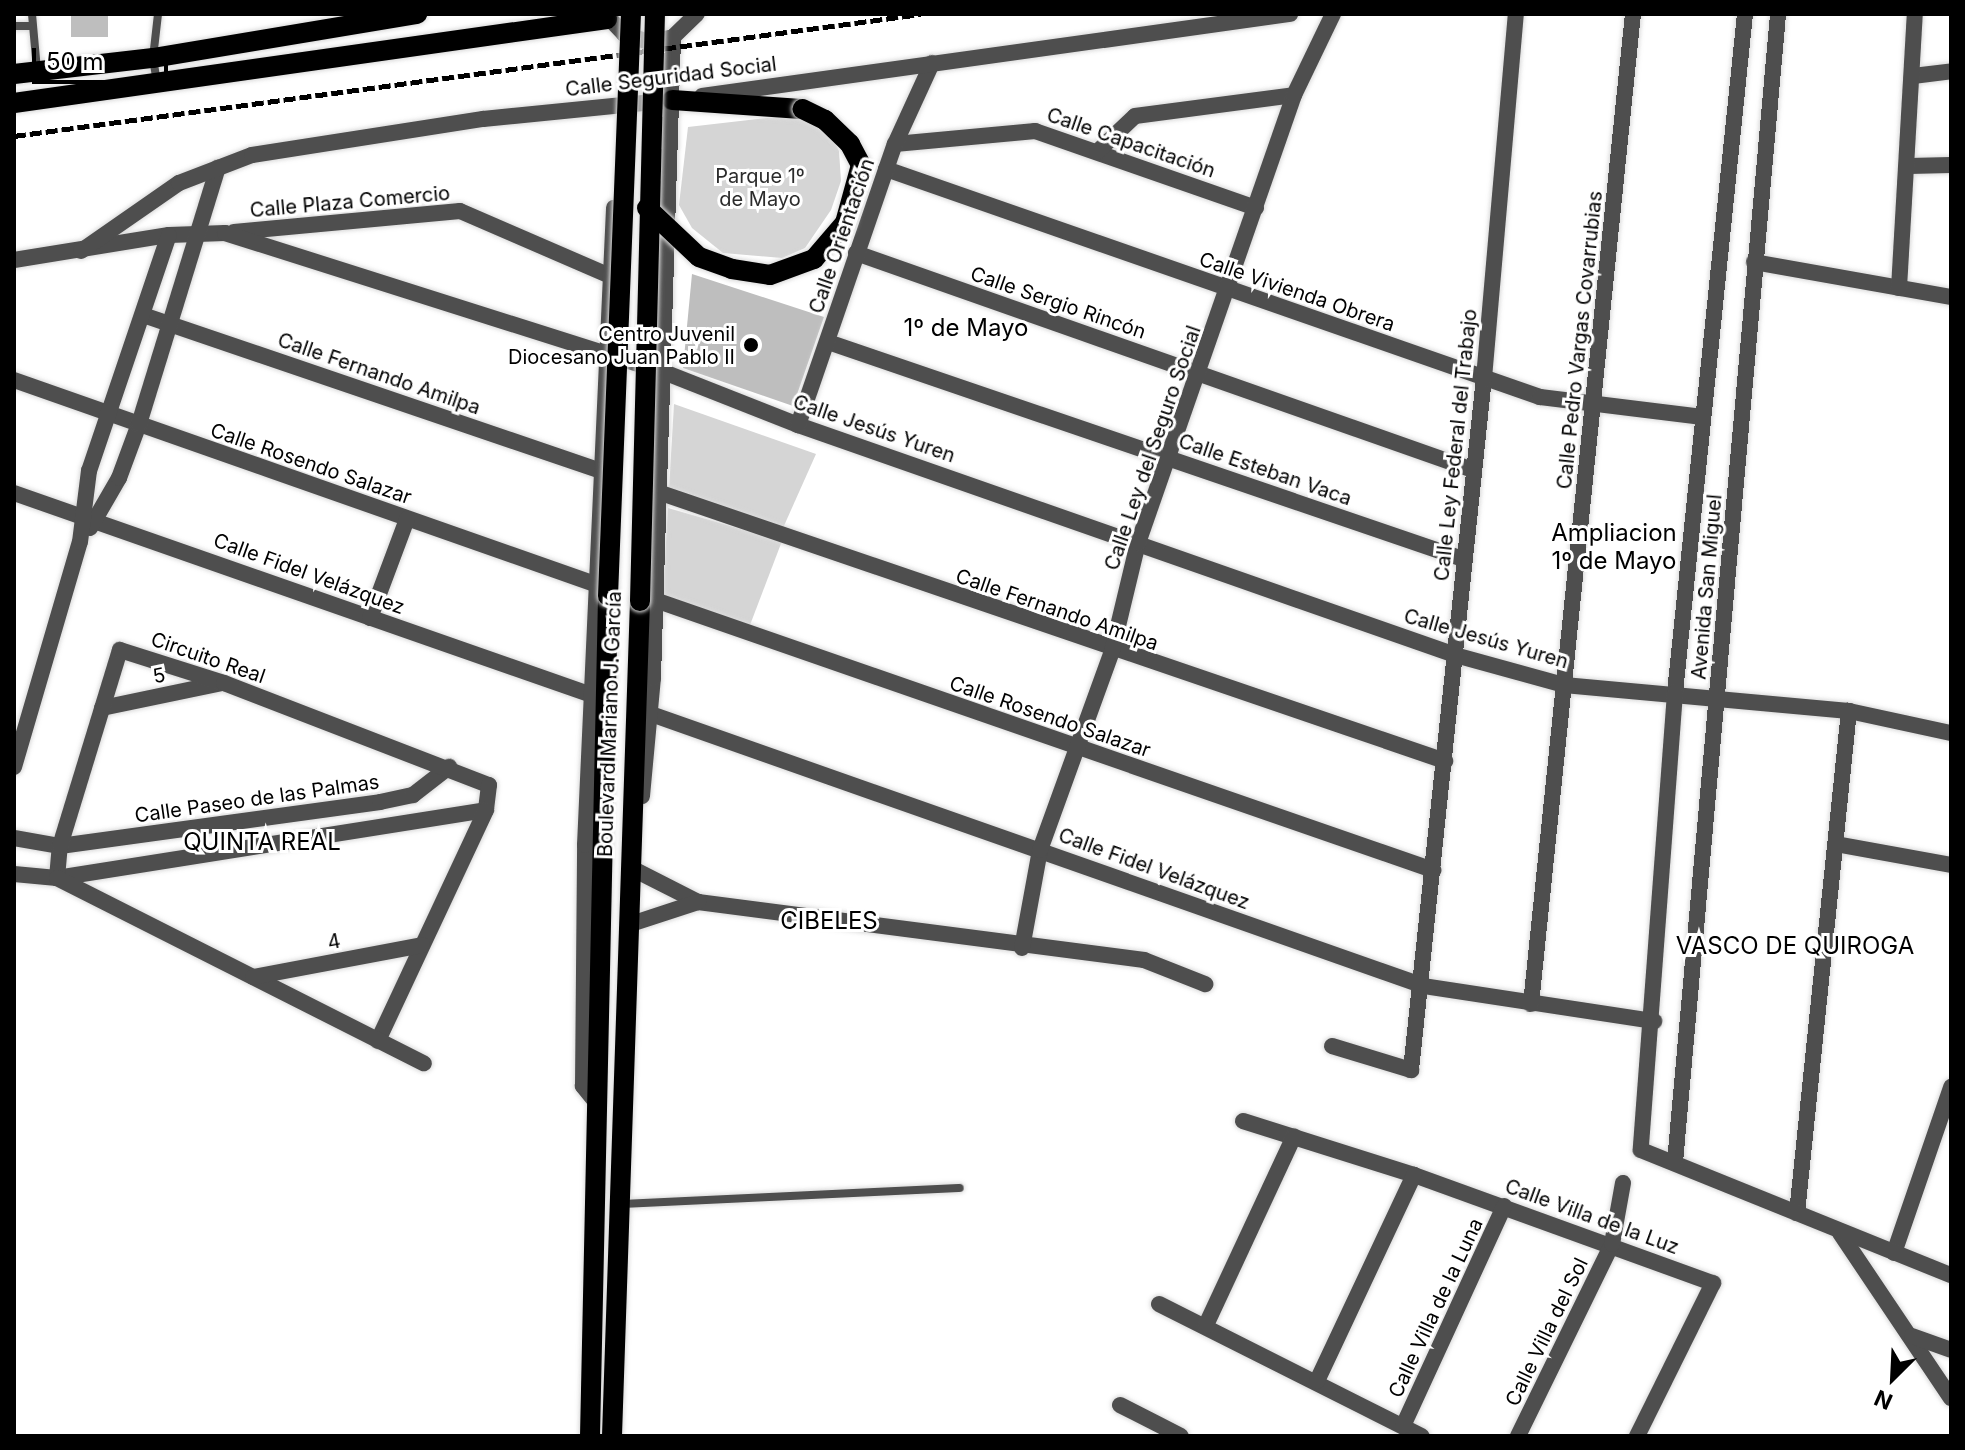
<!DOCTYPE html>
<meta charset="utf-8">
<style>
body{margin:0}
#map{position:relative;width:1965px;height:1450px;overflow:hidden;background:#fff;font-family:Inter,sans-serif}
div>[style]{position:absolute}
.green>*{inset:0;background:#d5d5d5}
.building>*{inset:0;background:#bebebe;transform-origin:0 0}
.roads{filter:drop-shadow(0 0 2px #dbdbdb) drop-shadow(0 0 2px #dbdbdb)}
.service>*{height:8px;margin:-4px;padding:0 4px;transform-origin:4px;border-radius:4px;background:#4e4e4e}
.minor>*{height:16px;margin:-8px;padding:0 8px;transform-origin:8px;border-radius:8px;background:#4e4e4e}
.tertiary>*{height:16px;margin:-8px;padding:0 8px;transform-origin:8px;border-radius:8px;background:#4e4e4e}
.primary>*{height:20px;margin:-10px;padding:0 10px;transform-origin:10px;border-radius:10px;background:#000}
.rail>*{height:5px;margin-top:-2.5px;transform-origin:0;background:repeating-linear-gradient(90deg,#000 0 12px,transparent 0 16px)}
.bridges{filter:drop-shadow(0 0 2px #dbdbdb) drop-shadow(0 0 2px #dbdbdb)}
.primary-bridge>*{height:20px;margin:-10px;padding:0 10px;transform-origin:10px;border-radius:10px;background:#000}
.dots>*{width:22px;height:22px;translate:-50% -50%;box-sizing:border-box;border:4px solid #fff;border-radius:50%}
span{translate:-50% -50%;white-space:nowrap;text-align:center;line-height:1.15;-webkit-text-stroke:6px #fff;paint-order:stroke}
.street-label{font-size:20px;color:#000}
.park-label{font-size:20px;color:#2c2c2c}
.poi-label{font-size:20px;color:#000}
.right{translate:-100% -50%;text-align:right}
.quarter-label{font-size:24px;color:#000}
.frame{position:absolute;inset:0;border:16px solid #000;pointer-events:none}
.north{position:absolute;left:1853px;top:1338px;width:80px;height:80px;-webkit-text-stroke:6px #fff;paint-order:stroke;rotate:204deg;font-size:22px;font-weight:700;line-height:32px;text-align:center;color:#000}
.north::after{content:'';display:block;margin:auto;width:28px;height:36px;background:#000;clip-path:polygon(50% 0,100% 100%,50% 72%,0 100%)}
.scale{position:absolute;left:32px;top:48px;width:136px;height:36px;box-sizing:border-box;border:4px solid #000;border-top:0;padding-left:10px;font-size:24px;line-height:28px;white-space:nowrap;color:#000;-webkit-text-stroke:6px #fff;paint-order:stroke}
</style>
<div id="map">
<div class="green">
<div style="clip-path:polygon(793px 115px,810px 120px,832px 137px,839px 151px,841px 181px,831px 210px,805px 248px,782px 258px,723px 253px,692px 228px,679px 205px,688px 127px)"></div>
<div style="clip-path:polygon(674px 404px,816px 454px,783px 528px,669px 490px)"></div>
<div style="clip-path:polygon(668px 508px,782px 541px,750px 625px,663px 595px)"></div>
</div>
<div class="building">
<div style="left:71px;top:14px;width:37px;height:23px"></div>
<div style="clip-path:polygon(692px 274px,824px 317px,793px 406px,683px 368px)"></div>
</div>
<div class="roads">
<div class="service">
<div style="left:32px;top:14px;width:56px;rotate:84.9deg"></div>
<div style="left:14px;top:26px;width:17px"></div>
<div style="left:157px;top:83px;width:25px;rotate:-99deg"></div>
<div style="left:153px;top:58px;width:44px;rotate:-83.5deg"></div>
<div style="left:621px;top:1204px;width:339px;rotate:-2.7deg"></div>
</div>
<div class="minor">
<div style="left:1913px;top:76px;width:38px;rotate:-7deg"></div>
<div style="left:895px;top:144px;width:141px;rotate:-5.3deg"></div>
<div style="left:1035px;top:131px;width:234px;rotate:19.2deg"></div>
<div style="left:1097px;top:152px;width:52px;rotate:-43.5deg"></div>
<div style="left:1135px;top:116px;width:160px;rotate:-7.5deg"></div>
<div style="left:1909px;top:166px;width:42px;rotate:-1.4deg"></div>
<div style="left:886px;top:169px;width:693px;rotate:19.22deg"></div>
<div style="left:1540px;top:397px;width:164px;rotate:7deg"></div>
<div style="left:234px;top:232px;width:227px;rotate:-5.3deg"></div>
<div style="left:460px;top:211px;width:163px;rotate:23.4deg"></div>
<div style="left:856px;top:253px;width:654px;rotate:19.38deg"></div>
<div style="left:14px;top:260px;width:157px;rotate:-9.2deg"></div>
<div style="left:169px;top:235px;width:56px;rotate:-2deg"></div>
<div style="left:225px;top:233px;width:457px;rotate:17.6deg"></div>
<div style="left:661px;top:371px;width:147px;rotate:21.5deg"></div>
<div style="left:798px;top:425px;width:696px;rotate:19.29deg"></div>
<div style="left:1455px;top:655px;width:113px;rotate:15.4deg"></div>
<div style="left:1564px;top:685px;width:286px;rotate:5.2deg"></div>
<div style="left:1849px;top:711px;width:104px;rotate:12.2deg"></div>
<div style="left:1754px;top:262px;width:200px;rotate:10.1deg"></div>
<div style="left:1899px;top:288px;width:274px;rotate:-86.7deg"></div>
<div style="left:143px;top:315px;width:484px;rotate:18.8deg"></div>
<div style="left:828px;top:342px;width:671px;rotate:18.87deg"></div>
<div style="left:14px;top:380px;width:616px;rotate:19.35deg"></div>
<div style="left:798px;top:425px;width:297px;rotate:-71deg"></div>
<div style="left:895px;top:144px;width:89px;rotate:-65.4deg"></div>
<div style="left:658px;top:492px;width:832px;rotate:18.87deg"></div>
<div style="left:14px;top:493px;width:609px;rotate:19.27deg"></div>
<div style="left:90px;top:528px;width:58px;rotate:-59.9deg"></div>
<div style="left:119px;top:478px;width:58px;rotate:-69.7deg"></div>
<div style="left:139px;top:424px;width:268px;rotate:-72.9deg"></div>
<div style="left:655px;top:600px;width:824px;rotate:19.14deg"></div>
<div style="left:370px;top:618px;width:106px;rotate:-69.5deg"></div>
<div style="left:102px;top:708px;width:123px;rotate:-11.8deg"></div>
<div style="left:651px;top:714px;width:819px;rotate:19.39deg"></div>
<div style="left:1424px;top:986px;width:233px;rotate:8.7deg"></div>
<div style="left:14px;top:767px;width:234px;rotate:-73.7deg"></div>
<div style="left:80px;top:542px;width:72px;rotate:-82.8deg"></div>
<div style="left:89px;top:471px;width:249px;rotate:-71.3deg"></div>
<div style="left:14px;top:838px;width:47px;rotate:9.9deg"></div>
<div style="left:60px;top:846px;width:323px;rotate:-7.8deg"></div>
<div style="left:380px;top:802px;width:34px;rotate:-12deg"></div>
<div style="left:413px;top:795px;width:46px;rotate:-37.9deg"></div>
<div style="left:1836px;top:844px;width:117px;rotate:10.3deg"></div>
<div style="left:635px;top:870px;width:71px;rotate:26.9deg"></div>
<div style="left:698px;top:902px;width:450px;rotate:7.4deg"></div>
<div style="left:1144px;top:960px;width:66px;rotate:21.5deg"></div>
<div style="left:14px;top:874px;width:43px;rotate:5.3deg"></div>
<div style="left:57px;top:878px;width:434px;rotate:-9deg"></div>
<div style="left:57px;top:878px;width:32px;rotate:-85deg"></div>
<div style="left:60px;top:846px;width:205px;rotate:-73deg"></div>
<div style="left:120px;top:650px;width:109px;rotate:17.6deg"></div>
<div style="left:224px;top:683px;width:284px;rotate:21.1deg"></div>
<div style="left:489px;top:785px;width:25px;rotate:97deg"></div>
<div style="left:486px;top:810px;width:255px;rotate:115.1deg"></div>
<div style="left:57px;top:878px;width:411px;rotate:26.8deg"></div>
<div style="left:631px;top:924px;width:71px;rotate:-18.2deg"></div>
<div style="left:1022px;top:948px;width:100px;rotate:-79.6deg"></div>
<div style="left:1040px;top:850px;width:212px;rotate:-70.1deg"></div>
<div style="left:1112px;top:651px;width:111px;rotate:-76.5deg"></div>
<div style="left:1138px;top:543px;width:474px;rotate:-70.8deg"></div>
<div style="left:1294px;top:95px;width:90px;rotate:-64.3deg"></div>
<div style="left:253px;top:977px;width:172px;rotate:-10.7deg"></div>
<div style="left:1531px;top:1004px;width:995px;rotate:-84.12deg"></div>
<div style="left:1332px;top:1046px;width:83px;rotate:16.9deg"></div>
<div style="left:1411px;top:1070px;width:696px;rotate:-83.98deg"></div>
<div style="left:1484px;top:378px;width:365px;rotate:-85deg"></div>
<div style="left:1243px;top:1121px;width:179px;rotate:17.5deg"></div>
<div style="left:1414px;top:1175px;width:318px;rotate:19.9deg"></div>
<div style="left:1713px;top:1283px;width:171px;rotate:116.4deg"></div>
<div style="left:1797px;top:1213px;width:505px;rotate:-84.09deg"></div>
<div style="left:1840px;top:1233px;width:199px;rotate:56.1deg"></div>
<div style="left:1894px;top:1253px;width:176px;rotate:-71deg"></div>
<div style="left:1159px;top:1304px;width:294px;rotate:26.7deg"></div>
<div style="left:1206px;top:1325px;width:208px;rotate:-65deg"></div>
<div style="left:1912px;top:1336px;width:41px;rotate:19.7deg"></div>
<div style="left:1317px;top:1381px;width:228px;rotate:-64.8deg"></div>
<div style="left:1120px;top:1405px;width:68px;rotate:26.9deg"></div>
<div style="left:1403px;top:1426px;width:242px;rotate:-65.3deg"></div>
<div style="left:1518px;top:1436px;width:214px;rotate:-63.9deg"></div>
<div style="left:1612px;top:1244px;width:62px;rotate:-79.8deg"></div>
</div>
<div class="tertiary">
<div style="left:605px;top:14px;width:28px;rotate:46deg"></div>
<div style="left:624px;top:34px;width:25px;rotate:18deg"></div>
<div style="left:648px;top:42px;width:25px;rotate:-11deg"></div>
<div style="left:673px;top:37px;width:33px;rotate:-44deg"></div>
<div style="left:1745px;top:14px;width:683px;rotate:95.89deg"></div>
<div style="left:1675px;top:693px;width:458px;rotate:94.3deg"></div>
<div style="left:1641px;top:1150px;width:334px;rotate:22deg"></div>
<div style="left:702px;top:96px;width:594px;rotate:-7.94deg"></div>
<div style="left:81px;top:251px;width:119px;rotate:-34.8deg"></div>
<div style="left:179px;top:183px;width:78px;rotate:-21deg"></div>
<div style="left:252px;top:155px;width:234px;rotate:-8.9deg"></div>
<div style="left:483px;top:119px;width:181px;rotate:-5.7deg"></div>
<div style="left:642px;top:796px;width:119px;rotate:-84.7deg"></div>
<div style="left:653px;top:678px;width:641px;rotate:-88.21deg"></div>
<div style="left:599px;top:1106px;width:26px;rotate:-129deg"></div>
<div style="left:583px;top:1086px;width:241px;rotate:-89.5deg"></div>
<div style="left:585px;top:845px;width:638px;rotate:-87.39deg"></div>
<div style="left:1675px;top:1162px;width:1153px;rotate:-84.87deg"></div>
</div>
<div class="primary">
<div style="left:14px;top:74px;width:140px;rotate:-6.6deg"></div>
<div style="left:153px;top:58px;width:268px;rotate:-9.5deg"></div>
<div style="left:672px;top:100px;width:130px;rotate:4deg"></div>
<div style="left:14px;top:103px;width:599px;rotate:-8.06deg"></div>
<div style="left:590px;top:1436px;width:840px;rotate:-88.77deg"></div>
<div style="left:612px;top:1436px;width:835px;rotate:-88.08deg"></div>
</div>
</div>
<div class="rail">
<div style="left:14px;top:136px;width:915px;rotate:-7.66deg"></div>
</div>
<div class="bridges">
<div class="primary-bridge">
<div style="left:647px;top:208px;width:71px;rotate:43.3deg"></div>
<div style="left:699px;top:257px;width:35px;rotate:20deg"></div>
<div style="left:732px;top:269px;width:38px;rotate:9deg"></div>
<div style="left:770px;top:275px;width:47px;rotate:-20deg"></div>
<div style="left:814px;top:259px;width:48px;rotate:-49.3deg"></div>
<div style="left:845px;top:223px;width:60px;rotate:-74.6deg"></div>
<div style="left:861px;top:165px;width:24px;rotate:-118deg"></div>
<div style="left:850px;top:144px;width:35px;rotate:-136deg"></div>
<div style="left:825px;top:120px;width:25px;rotate:-154deg"></div>
<div style="left:608px;top:596px;width:582px;rotate:-87.74deg"></div>
<div style="left:640px;top:601px;width:587px;rotate:-88.54deg"></div>
</div>
</div>
<div class="dots">
<div style="left:751px;top:345px;background:#000"></div>
</div>
<div class="street-label">
<span style="left:671px;top:77px;rotate:-7deg">Calle Seguridad Social</span>
<span style="left:1131px;top:143px;rotate:19deg">Calle Capacitación</span>
<span style="left:350px;top:202px;rotate:-5deg">Calle Plaza Comercio</span>
<span style="left:842px;top:236px;rotate:-71deg">Calle Orientación</span>
<span style="left:1297px;top:292px;rotate:19deg">Calle Vivienda Obrera</span>
<span style="left:1058px;top:303px;rotate:19deg">Calle Sergio Rincón</span>
<span style="left:1580px;top:340px;rotate:-84deg">Calle Pedro Vargas Covarrubias</span>
<span style="left:379px;top:374px;rotate:19deg">Calle Fernando Amilpa</span>
<span style="left:874px;top:429px;rotate:19deg">Calle Jesús Yuren</span>
<span style="left:1456px;top:445px;rotate:-84deg">Calle Ley Federal del Trabajo</span>
<span style="left:1153px;top:448px;rotate:-71deg">Calle Ley del Seguro Social</span>
<span style="left:311px;top:464px;rotate:19deg">Calle Rosendo Salazar</span>
<span style="left:1265px;top:470px;rotate:19deg">Calle Esteban Vaca</span>
<span style="left:309px;top:574px;rotate:20deg">Calle Fidel Velázquez</span>
<span style="left:1707px;top:587px;rotate:-85deg">Avenida San Miguel</span>
<span style="left:1057px;top:610px;rotate:19deg">Calle Fernando Amilpa</span>
<span style="left:1486px;top:639px;rotate:16deg">Calle Jesús Yuren</span>
<span style="left:208px;top:658px;rotate:19deg">Circuito Real</span>
<span style="left:159px;top:676px;rotate:-12deg">5</span>
<span style="left:1050px;top:717px;rotate:19deg">Calle Rosendo Salazar</span>
<span style="left:610px;top:724px;rotate:-88deg">Boulevard Mariano J. García</span>
<span style="left:257px;top:799px;rotate:-8deg">Calle Paseo de las Palmas</span>
<span style="left:1154px;top:869px;rotate:20deg">Calle Fidel Velázquez</span>
<span style="left:334px;top:942px;rotate:-11deg">4</span>
<span style="left:1592px;top:1217px;rotate:20deg">Calle Villa de la Luz</span>
<span style="left:1436px;top:1308px;rotate:-65deg">Calle Villa de la Luna</span>
<span style="left:1547px;top:1332px;rotate:-64deg">Calle Villa del Sol</span>
</div>
<div class="park-label">
<span style="left:760px;top:188px">Parque 1º<br>de Mayo</span>
</div>
<div class="poi-label">
<span class="right" style="left:735px;top:346px">Centro Juvenil<br>Diocesano Juan Pablo II</span>
</div>
<div class="quarter-label">
<span style="left:966px;top:328px">1º de Mayo</span>
<span style="left:1614px;top:547px">Ampliacion<br>1º de Mayo</span>
<span style="left:262px;top:842px">QUINTA REAL</span>
<span style="left:829px;top:921px">CIBELES</span>
<span style="left:1795px;top:946px">VASCO DE QUIROGA</span>
</div>
<div class="frame"></div>
<div class="north">N</div>
<div class="scale">50 m</div>
</div>
